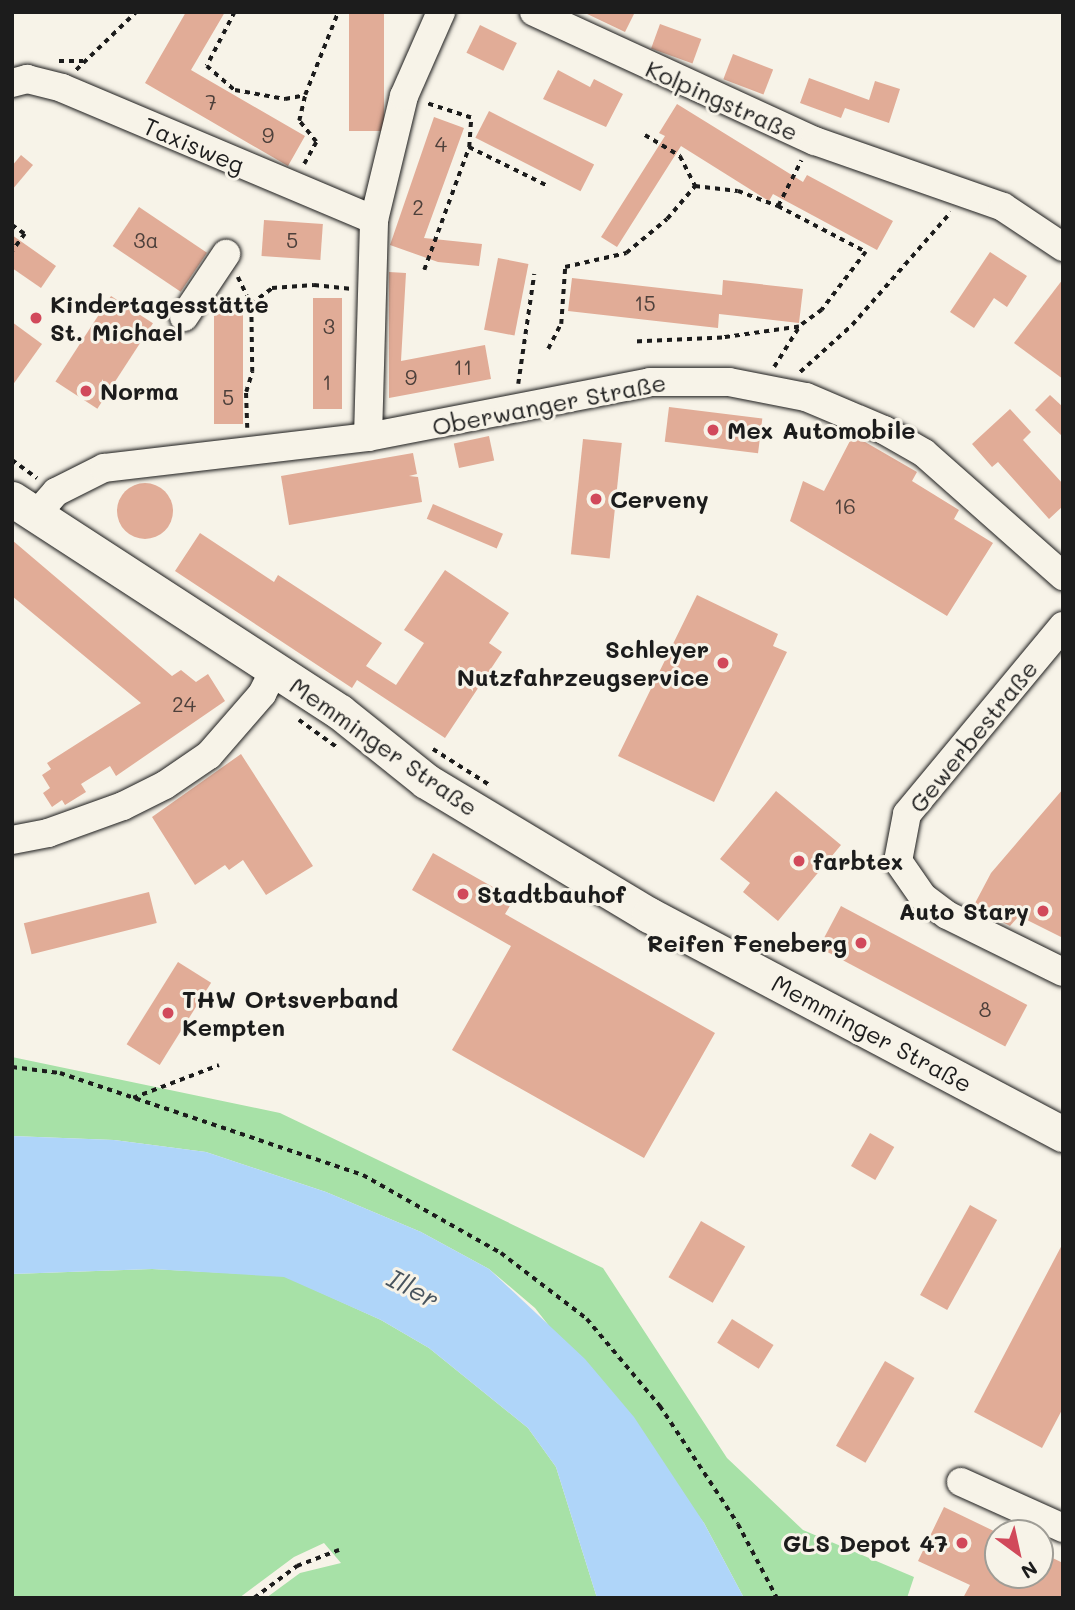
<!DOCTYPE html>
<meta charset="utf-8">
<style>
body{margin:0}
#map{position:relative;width:1075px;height:1610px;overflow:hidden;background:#f7f3e8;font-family:Mali,sans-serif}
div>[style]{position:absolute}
.green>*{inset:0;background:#a7e1a7}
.water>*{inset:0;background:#afd5f9}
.building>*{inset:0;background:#e1ac97;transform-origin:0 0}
.round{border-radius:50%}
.path>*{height:3.5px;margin-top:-1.75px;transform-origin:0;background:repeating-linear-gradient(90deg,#1c1c1c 0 5px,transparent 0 10px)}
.roads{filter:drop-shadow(0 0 2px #1c1c1c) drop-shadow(0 0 2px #1c1c1c)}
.minor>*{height:28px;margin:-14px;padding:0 14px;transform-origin:14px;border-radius:14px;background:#f7f3e8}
.major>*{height:35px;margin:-17.5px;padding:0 17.5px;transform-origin:17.5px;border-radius:17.5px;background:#f7f3e8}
.dots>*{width:19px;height:19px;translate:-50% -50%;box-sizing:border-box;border:4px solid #f7f3e8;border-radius:50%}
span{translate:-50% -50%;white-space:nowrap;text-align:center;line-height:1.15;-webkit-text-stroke:6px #f7f3e8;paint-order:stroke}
.number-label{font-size:21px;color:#4d403b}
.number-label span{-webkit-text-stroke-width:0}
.street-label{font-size:24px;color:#1c1c1c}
.poi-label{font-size:24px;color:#1c1c1c;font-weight:700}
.left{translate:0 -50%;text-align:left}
.right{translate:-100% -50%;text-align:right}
.water-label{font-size:26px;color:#48545e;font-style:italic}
.frame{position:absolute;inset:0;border:14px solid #1c1c1c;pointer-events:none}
.north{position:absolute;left:984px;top:1519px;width:70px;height:70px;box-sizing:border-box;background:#f7f3e8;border:2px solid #9f9d96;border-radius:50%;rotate:147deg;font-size:19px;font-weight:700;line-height:28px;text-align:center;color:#1c1c1c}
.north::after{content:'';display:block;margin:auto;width:24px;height:32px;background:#d1495b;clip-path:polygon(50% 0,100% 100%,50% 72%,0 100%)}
</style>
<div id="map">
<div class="green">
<div style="clip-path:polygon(12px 1057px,280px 1113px,603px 1268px,727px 1458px,803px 1530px,914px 1577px,907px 1598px,744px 1598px,704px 1523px,535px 1308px,489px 1269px,421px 1232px,326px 1192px,206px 1152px,114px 1140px,12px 1136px)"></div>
<div style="clip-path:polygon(152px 1269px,284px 1276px,381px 1320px,429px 1348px,528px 1428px,556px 1467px,597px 1598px,266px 1598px,300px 1573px,341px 1563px,324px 1543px,294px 1557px,239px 1598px,12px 1598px,12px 1274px)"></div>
</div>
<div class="water">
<div style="clip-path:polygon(12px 1136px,114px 1140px,206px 1152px,326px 1192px,421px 1232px,489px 1269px,585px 1359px,634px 1417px,704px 1523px,744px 1598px,597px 1598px,556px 1467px,528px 1428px,429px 1348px,381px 1320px,284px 1277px,152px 1269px,12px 1274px)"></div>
</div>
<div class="building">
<div style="clip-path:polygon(186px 12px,225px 12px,191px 70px,305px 136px,288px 166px,145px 83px)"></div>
<div style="left:349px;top:12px;width:35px;height:119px"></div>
<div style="clip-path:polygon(583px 12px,635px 12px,625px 32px)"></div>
<div style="left:660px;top:24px;width:44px;height:26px;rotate:20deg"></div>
<div style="left:480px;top:25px;width:41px;height:31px;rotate:26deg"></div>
<div style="left:733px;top:54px;width:43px;height:27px;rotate:21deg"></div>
<div style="clip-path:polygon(558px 70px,590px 87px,594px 79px,623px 94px,606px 127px,543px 99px)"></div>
<div style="clip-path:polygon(809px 78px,869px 100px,875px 81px,900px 89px,889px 123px,845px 108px,841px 118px,800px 103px)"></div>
<div style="clip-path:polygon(677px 104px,803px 182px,807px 175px,893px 221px,877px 250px,773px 194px,769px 201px,681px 146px,617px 247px,601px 237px,665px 136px,659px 133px)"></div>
<div style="left:489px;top:111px;width:118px;height:30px;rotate:27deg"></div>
<div style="clip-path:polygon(434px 117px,464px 128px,424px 238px,482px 244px,479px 266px,438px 262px,390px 245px)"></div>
<div style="clip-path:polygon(21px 155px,33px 165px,12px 190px,12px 166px)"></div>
<div style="left:139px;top:207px;width:82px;height:47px;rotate:34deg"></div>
<div style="left:264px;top:220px;width:59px;height:36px;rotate:4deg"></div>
<div style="clip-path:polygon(12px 235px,56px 266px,41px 288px,12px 268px)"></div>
<div style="clip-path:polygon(990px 252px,1027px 276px,1007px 307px,994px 298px,974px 328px,950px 312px)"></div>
<div style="left:498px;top:258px;width:31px;height:73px;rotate:11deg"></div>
<div style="clip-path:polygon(389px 272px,406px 273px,401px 361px,485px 345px,491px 379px,389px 398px)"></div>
<div style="clip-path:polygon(572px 278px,722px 295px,723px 280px,803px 289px,799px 323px,719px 314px,718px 328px,568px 311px)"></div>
<div style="clip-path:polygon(1063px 279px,1063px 379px,1014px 343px)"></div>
<div style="left:111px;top:296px;width:50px;height:102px;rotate:33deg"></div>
<div style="left:342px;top:298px;width:111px;height:29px;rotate:90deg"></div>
<div style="left:243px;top:312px;width:112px;height:29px;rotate:90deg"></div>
<div style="clip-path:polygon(12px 322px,42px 344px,12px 386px)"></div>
<div style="clip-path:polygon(1050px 395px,1063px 407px,1063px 437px,1035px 410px)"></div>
<div style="left:669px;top:407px;width:94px;height:35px;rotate:7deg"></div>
<div style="clip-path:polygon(1010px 409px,1031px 432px,1023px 440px,1063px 484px,1063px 506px,1049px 519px,998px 462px,992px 467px,972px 444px)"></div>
<div style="clip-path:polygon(853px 435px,917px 472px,912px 481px,959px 510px,954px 519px,993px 543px,947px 616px,790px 521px,803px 481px,824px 491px)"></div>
<div style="left:489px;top:436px;width:25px;height:36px;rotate:78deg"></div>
<div style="left:583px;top:439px;width:39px;height:116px;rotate:6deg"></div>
<div style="clip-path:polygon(413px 453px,417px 474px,409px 476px,418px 477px,422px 502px,289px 525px,281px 476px)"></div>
<div class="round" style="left:117px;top:483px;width:56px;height:56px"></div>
<div style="left:433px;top:504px;width:76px;height:16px;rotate:23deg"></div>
<div style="clip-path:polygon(200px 533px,274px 582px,278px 575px,382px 643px,366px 666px,396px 685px,424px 643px,404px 630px,445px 570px,509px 613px,489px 643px,502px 652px,445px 738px,357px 680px,352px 688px,175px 571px)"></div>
<div style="clip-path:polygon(12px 540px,172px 676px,181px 670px,196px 682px,208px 674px,225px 701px,116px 776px,110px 766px,81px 784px,86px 792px,65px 805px,62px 800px,52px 807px,43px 793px,50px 788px,42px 775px,51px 769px,47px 763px,141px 703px,12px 596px)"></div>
<div style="clip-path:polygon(697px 595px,778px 634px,773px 646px,787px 652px,714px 802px,618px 756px)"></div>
<div style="clip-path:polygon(241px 754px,313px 866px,266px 895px,243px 860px,229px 870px,225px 865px,195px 885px,152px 817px)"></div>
<div style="clip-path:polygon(1063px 789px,1063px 938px,1019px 916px,1010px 926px,973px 907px,991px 873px)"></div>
<div style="clip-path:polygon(776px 791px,841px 845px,778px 921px,743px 892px,750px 883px,720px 859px)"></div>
<div style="clip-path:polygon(433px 853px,514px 899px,505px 914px,715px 1033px,644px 1158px,452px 1050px,511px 946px,412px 890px)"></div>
<div style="left:149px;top:892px;width:32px;height:129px;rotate:76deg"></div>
<div style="left:841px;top:906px;width:211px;height:47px;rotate:28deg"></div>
<div style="left:178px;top:962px;width:39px;height:97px;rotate:32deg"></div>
<div style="left:870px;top:1133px;width:28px;height:38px;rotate:30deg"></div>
<div style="left:970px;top:1205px;width:31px;height:103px;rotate:29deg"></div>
<div style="left:701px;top:1221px;width:51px;height:65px;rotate:30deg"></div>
<div style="clip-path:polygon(1063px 1243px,1063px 1408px,1042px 1448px,974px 1412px)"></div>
<div style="left:732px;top:1319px;width:49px;height:28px;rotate:32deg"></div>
<div style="left:885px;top:1361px;width:34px;height:98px;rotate:30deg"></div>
<div style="clip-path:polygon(944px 1507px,998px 1533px,998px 1575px,1040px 1575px,1040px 1552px,1063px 1563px,1063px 1598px,963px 1598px,970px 1585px,918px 1561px)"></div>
</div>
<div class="path">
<div style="left:235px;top:12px;width:61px;rotate:117.4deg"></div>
<div style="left:207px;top:66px;width:37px;rotate:41deg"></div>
<div style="left:235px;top:90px;width:51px;rotate:10.2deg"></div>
<div style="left:285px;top:99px;width:20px;rotate:-11deg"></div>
<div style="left:59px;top:61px;width:24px"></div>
<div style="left:76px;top:70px;width:83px;rotate:-44deg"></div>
<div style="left:645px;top:135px;width:41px;rotate:31deg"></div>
<div style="left:680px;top:156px;width:34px;rotate:63deg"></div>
<div style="left:469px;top:147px;width:88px;rotate:26.3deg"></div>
<div style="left:304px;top:164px;width:25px;rotate:-61deg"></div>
<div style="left:316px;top:142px;width:27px;rotate:-129deg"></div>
<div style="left:299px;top:121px;width:27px;rotate:-77deg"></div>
<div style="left:305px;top:95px;width:89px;rotate:-68.3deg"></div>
<div style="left:778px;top:206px;width:51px;rotate:-62.9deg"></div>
<div style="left:12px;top:225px;width:16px;rotate:35deg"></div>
<div style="left:25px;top:234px;width:22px;rotate:126deg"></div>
<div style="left:424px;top:270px;width:131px;rotate:-69.9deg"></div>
<div style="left:469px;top:147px;width:29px;rotate:-86deg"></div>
<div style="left:471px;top:118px;width:48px;rotate:-161.9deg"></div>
<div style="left:238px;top:277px;width:30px;rotate:64deg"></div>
<div style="left:548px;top:349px;width:28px;rotate:-63deg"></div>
<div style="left:561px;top:324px;width:57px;rotate:-86deg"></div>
<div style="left:565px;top:267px;width:63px;rotate:-12.9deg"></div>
<div style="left:626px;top:253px;width:53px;rotate:-39.7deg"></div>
<div style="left:667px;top:219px;width:43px;rotate:-49.7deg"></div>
<div style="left:695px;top:186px;width:43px;rotate:6.6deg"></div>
<div style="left:738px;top:191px;width:43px;rotate:20.6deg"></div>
<div style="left:778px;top:206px;width:99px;rotate:27.6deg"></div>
<div style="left:866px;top:252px;width:73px;rotate:127.2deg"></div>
<div style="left:822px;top:310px;width:29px;rotate:144deg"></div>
<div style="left:799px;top:327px;width:78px;rotate:171.9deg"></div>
<div style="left:722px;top:338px;width:88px;rotate:177.4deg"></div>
<div style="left:774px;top:367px;width:47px;rotate:-58deg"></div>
<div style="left:800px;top:372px;width:70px;rotate:-42.1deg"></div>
<div style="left:852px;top:325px;width:150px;rotate:-48.8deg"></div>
<div style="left:518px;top:384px;width:111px;rotate:-81.7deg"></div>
<div style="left:247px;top:428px;width:36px;rotate:-92deg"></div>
<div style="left:246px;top:392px;width:21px;rotate:-73deg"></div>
<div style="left:252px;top:372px;width:68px;rotate:-90.8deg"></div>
<div style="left:251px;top:304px;width:26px;rotate:-37deg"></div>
<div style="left:272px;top:288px;width:42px;rotate:-4.1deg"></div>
<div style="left:314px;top:285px;width:36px;rotate:6deg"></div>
<div style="left:12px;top:460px;width:31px;rotate:36deg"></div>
<div style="left:299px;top:720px;width:48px;rotate:35.7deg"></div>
<div style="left:433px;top:749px;width:69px;rotate:32.5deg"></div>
<div style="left:12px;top:1067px;width:48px;rotate:7.1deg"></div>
<div style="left:60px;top:1073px;width:320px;rotate:18.6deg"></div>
<div style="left:363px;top:1175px;width:159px;rotate:29.5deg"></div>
<div style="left:501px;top:1253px;width:108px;rotate:37.5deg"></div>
<div style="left:587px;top:1319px;width:114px;rotate:50deg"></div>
<div style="left:660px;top:1406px;width:141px;rotate:56.5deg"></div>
<div style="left:738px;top:1524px;width:84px;rotate:62.2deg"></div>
<div style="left:133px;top:1098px;width:92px;rotate:-21deg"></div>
<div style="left:254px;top:1598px;width:54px;rotate:-36.7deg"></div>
<div style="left:297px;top:1566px;width:45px;rotate:-20.9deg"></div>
</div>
<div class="roads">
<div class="minor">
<div style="left:534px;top:12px;width:309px;rotate:24.7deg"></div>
<div style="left:815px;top:141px;width:199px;rotate:19.3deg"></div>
<div style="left:1003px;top:207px;width:72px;rotate:33.7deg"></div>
<div style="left:12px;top:83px;width:16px;rotate:-15deg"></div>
<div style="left:27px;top:79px;width:36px;rotate:14deg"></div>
<div style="left:62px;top:88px;width:339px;rotate:22.9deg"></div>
<div style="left:184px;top:317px;width:76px;rotate:-56.3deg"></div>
<div style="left:368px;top:437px;width:217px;rotate:-88.4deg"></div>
<div style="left:374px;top:220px;width:128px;rotate:-76.4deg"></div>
<div style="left:404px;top:96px;width:92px;rotate:-66.2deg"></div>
<div style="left:35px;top:516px;width:32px;rotate:-49deg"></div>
<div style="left:56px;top:492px;width:54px;rotate:-26.6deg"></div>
<div style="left:104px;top:468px;width:266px;rotate:-6.7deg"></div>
<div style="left:368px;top:437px;width:287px;rotate:-11deg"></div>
<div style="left:650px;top:382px;width:79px"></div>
<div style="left:729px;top:382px;width:78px;rotate:11deg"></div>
<div style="left:806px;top:397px;width:85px;rotate:22.9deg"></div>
<div style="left:884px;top:430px;width:46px;rotate:29.9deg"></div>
<div style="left:924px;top:453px;width:186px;rotate:41.5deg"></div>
<div style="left:1063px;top:626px;width:244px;rotate:129.7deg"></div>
<div style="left:907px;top:814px;width:48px;rotate:100.8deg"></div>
<div style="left:898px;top:861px;width:44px;rotate:55.2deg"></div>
<div style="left:923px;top:897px;width:30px;rotate:37deg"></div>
<div style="left:947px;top:915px;width:129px;rotate:26.2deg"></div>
<div style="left:12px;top:840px;width:37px;rotate:-11deg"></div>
<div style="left:48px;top:833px;width:80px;rotate:-19.8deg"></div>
<div style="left:123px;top:806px;width:47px;rotate:-26.6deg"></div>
<div style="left:165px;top:785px;width:53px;rotate:-34.3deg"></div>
<div style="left:209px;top:755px;width:81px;rotate:-49deg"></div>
<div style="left:262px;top:694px;width:27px;rotate:-63deg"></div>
<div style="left:961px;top:1482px;width:112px;rotate:24.3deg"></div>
</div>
<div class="major">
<div style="left:12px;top:499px;width:391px;rotate:33deg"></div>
<div style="left:340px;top:712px;width:110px;rotate:38.7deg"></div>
<div style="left:426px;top:781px;width:260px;rotate:31deg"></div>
<div style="left:649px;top:915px;width:468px;rotate:27.9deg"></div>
</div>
</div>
<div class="dots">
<div style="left:36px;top:318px;background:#d1495b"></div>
<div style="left:86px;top:391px;background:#d1495b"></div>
<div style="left:713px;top:430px;background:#d1495b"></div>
<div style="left:596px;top:499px;background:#d1495b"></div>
<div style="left:723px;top:663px;background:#d1495b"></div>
<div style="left:799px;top:861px;background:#d1495b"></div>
<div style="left:463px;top:894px;background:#d1495b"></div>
<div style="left:1043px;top:911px;background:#d1495b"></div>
<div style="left:861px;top:943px;background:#d1495b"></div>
<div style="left:168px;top:1013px;background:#d1495b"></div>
<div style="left:962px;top:1543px;background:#d1495b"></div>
</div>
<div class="number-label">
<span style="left:211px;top:102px">7</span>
<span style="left:268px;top:135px">9</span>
<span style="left:441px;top:144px">4</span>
<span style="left:418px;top:207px">2</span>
<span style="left:146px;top:240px">3a</span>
<span style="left:292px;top:240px">5</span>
<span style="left:645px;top:303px">15</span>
<span style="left:329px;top:326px">3</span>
<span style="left:463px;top:367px">11</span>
<span style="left:411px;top:377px">9</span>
<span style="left:327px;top:382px">1</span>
<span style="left:228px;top:397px">5</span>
<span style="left:845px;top:506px">16</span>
<span style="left:184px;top:704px">24</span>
<span style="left:985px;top:1009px">8</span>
</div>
<div class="street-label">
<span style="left:722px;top:100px;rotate:24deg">Kolpingstraße</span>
<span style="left:194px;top:145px;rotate:23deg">Taxisweg</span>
<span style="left:549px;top:404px;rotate:-11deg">Oberwanger Straße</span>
<span style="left:973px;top:736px;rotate:-51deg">Gewerbestraße</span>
<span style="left:384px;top:746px;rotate:35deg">Memminger Straße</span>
<span style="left:872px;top:1033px;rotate:28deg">Memminger Straße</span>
</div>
<div class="poi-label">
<span class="left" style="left:50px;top:318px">Kindertagesstätte<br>St. Michael</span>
<span class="left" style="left:100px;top:391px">Norma</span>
<span class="left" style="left:727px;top:430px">Mex Automobile</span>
<span class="left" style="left:610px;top:499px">Cerveny</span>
<span class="right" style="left:709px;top:663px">Schleyer<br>Nutzfahrzeugservice</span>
<span class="left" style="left:813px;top:861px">farbtex</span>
<span class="left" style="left:477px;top:894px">Stadtbauhof</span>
<span class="right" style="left:1029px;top:911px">Auto Stary</span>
<span class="right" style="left:847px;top:943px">Reifen Feneberg</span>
<span class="left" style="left:182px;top:1013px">THW Ortsverband<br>Kempten</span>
<span class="right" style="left:948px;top:1543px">GLS Depot 47</span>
</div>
<div class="water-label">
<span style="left:413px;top:1289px;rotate:28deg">Iller</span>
</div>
<div class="frame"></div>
<div class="north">N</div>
</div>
